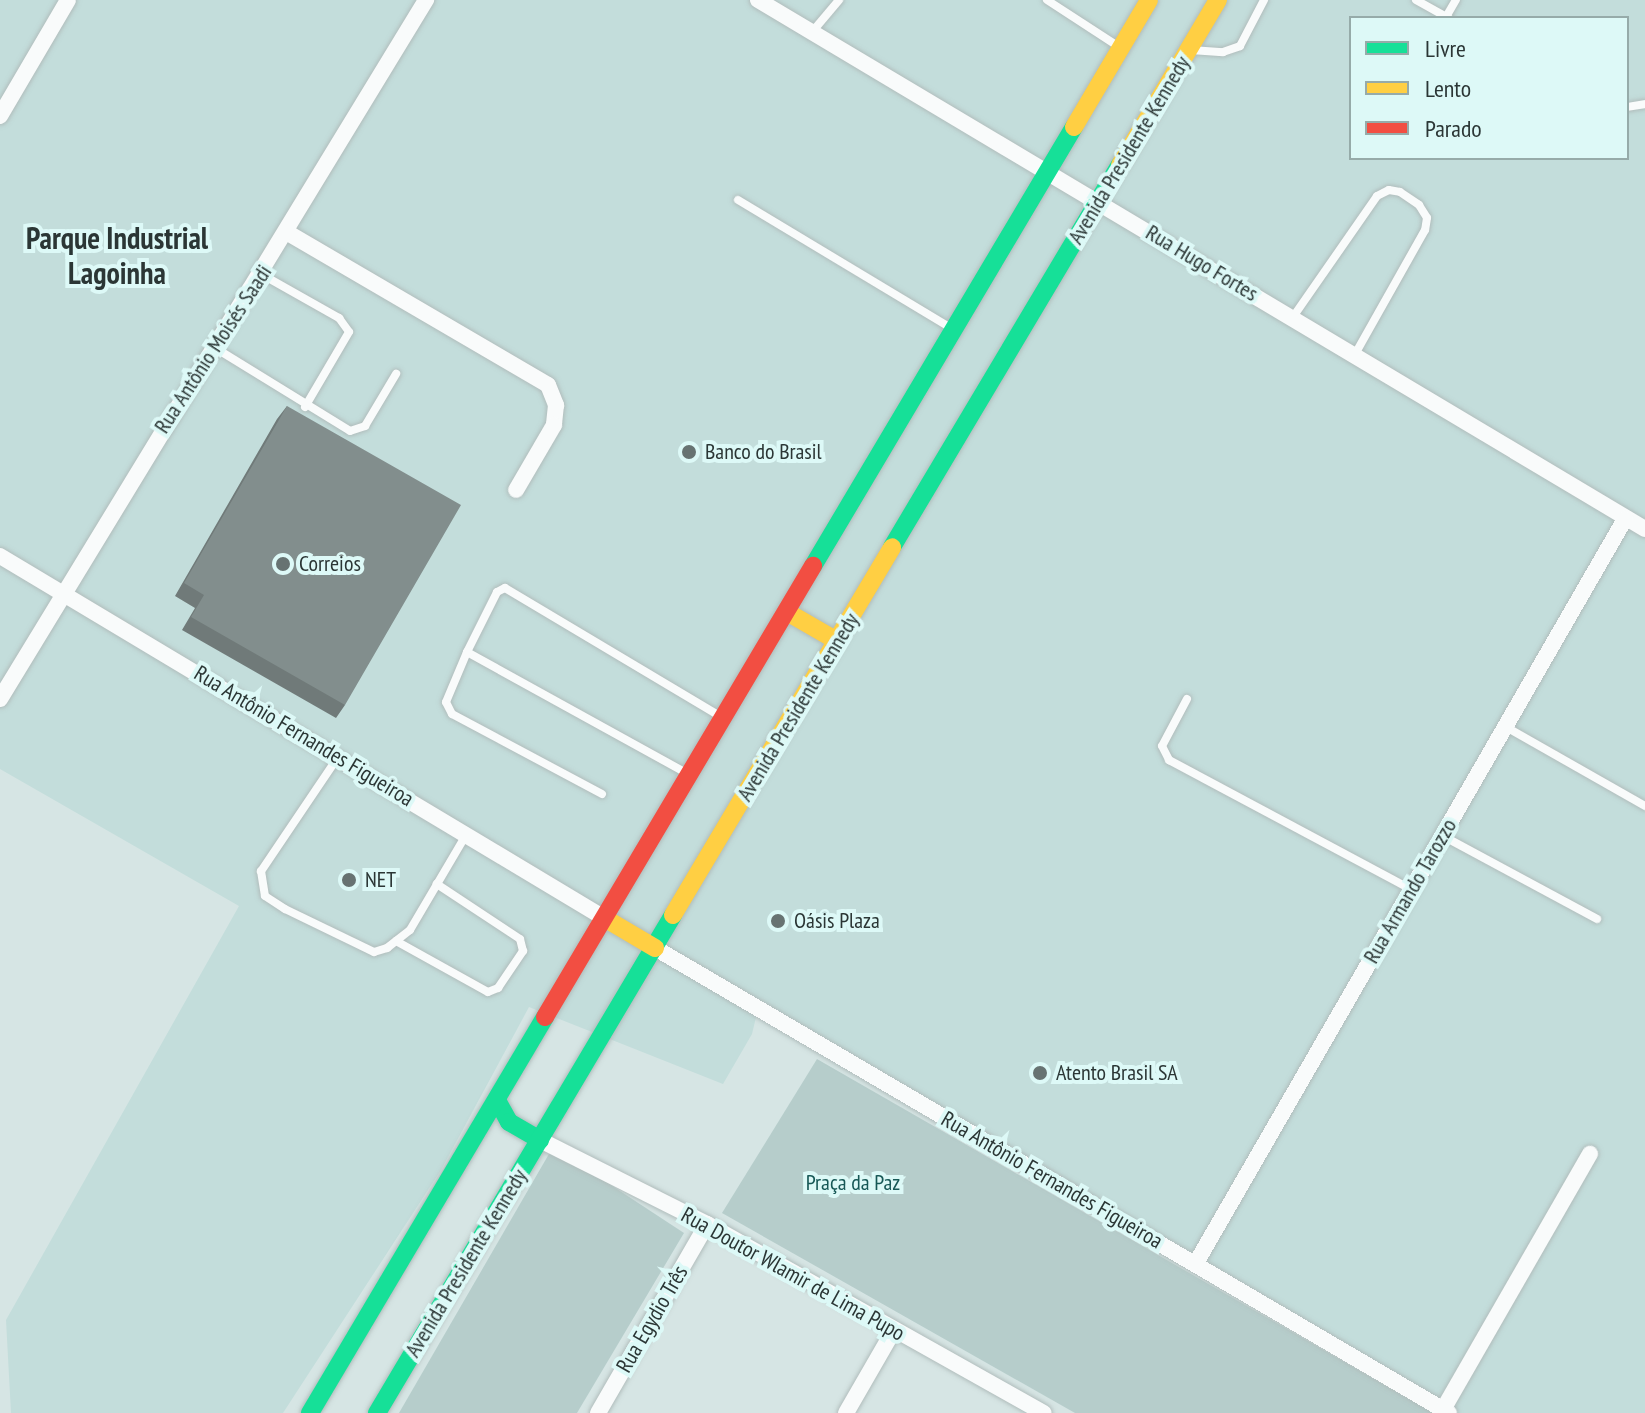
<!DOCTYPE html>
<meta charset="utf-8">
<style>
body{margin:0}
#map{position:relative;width:1645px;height:1413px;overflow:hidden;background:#d6e5e4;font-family:"PT Sans Narrow",sans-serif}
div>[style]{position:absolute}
.built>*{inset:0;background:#c3dddb}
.green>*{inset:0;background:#b6cdcb}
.roads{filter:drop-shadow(0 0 2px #b1bdbc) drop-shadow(0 0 2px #b1bdbc)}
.lane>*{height:8px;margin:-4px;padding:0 4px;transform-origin:4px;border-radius:4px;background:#f9fbfb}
.street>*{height:16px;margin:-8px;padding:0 8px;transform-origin:8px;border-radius:8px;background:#f9fbfb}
.fast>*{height:18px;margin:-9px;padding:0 9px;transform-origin:9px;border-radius:9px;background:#16e098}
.slow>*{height:18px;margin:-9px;padding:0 9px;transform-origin:9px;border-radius:9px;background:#ffcf43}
.jam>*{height:18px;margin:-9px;padding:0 9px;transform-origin:9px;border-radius:9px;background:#f24e42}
.wall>*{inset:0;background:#707a79}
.building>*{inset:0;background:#828e8d}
.dots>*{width:22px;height:22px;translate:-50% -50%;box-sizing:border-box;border:4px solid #ddf9f7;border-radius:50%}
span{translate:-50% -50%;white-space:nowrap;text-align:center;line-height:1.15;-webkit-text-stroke:8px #ddf9f7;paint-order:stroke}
.street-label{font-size:22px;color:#2b3635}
.poi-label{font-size:22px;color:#2b3635}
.left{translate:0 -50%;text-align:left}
.park-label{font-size:22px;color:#175856}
.district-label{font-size:30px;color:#2b3635;font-weight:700}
.legend{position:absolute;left:1349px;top:16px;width:280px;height:144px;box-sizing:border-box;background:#ddf9f7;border:2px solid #96aba9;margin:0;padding:10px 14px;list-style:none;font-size:24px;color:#2b3635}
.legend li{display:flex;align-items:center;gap:16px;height:40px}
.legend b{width:40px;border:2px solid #96aba9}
</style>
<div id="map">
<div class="built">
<div style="clip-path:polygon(evenodd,0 0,1645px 0,1645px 1413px,1452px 1413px,758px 1009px,752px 1034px,723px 1084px,529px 1007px,441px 1170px,283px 1413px,11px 1413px,6px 1320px,239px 906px,0 769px,0 0,1351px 18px,1627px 18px,1627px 158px,1351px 158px,1351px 18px)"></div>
</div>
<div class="green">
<div style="clip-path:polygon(817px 1059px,1433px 1413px,1075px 1413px,722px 1213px)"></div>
<div style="clip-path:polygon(553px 1147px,684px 1233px,577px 1413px,399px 1413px)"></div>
</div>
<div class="roads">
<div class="lane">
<div style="left:1047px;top:0;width:86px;rotate:33.1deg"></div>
<div style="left:1416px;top:0;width:38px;rotate:29deg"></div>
<div style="left:1446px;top:17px;width:20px;rotate:-60deg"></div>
<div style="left:812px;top:32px;width:42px;rotate:-49.8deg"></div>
<div style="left:1191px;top:50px;width:32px;rotate:4deg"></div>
<div style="left:1223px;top:52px;width:18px;rotate:-19deg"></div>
<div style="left:1240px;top:46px;width:52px;rotate:-62.4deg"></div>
<div style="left:1627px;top:107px;width:18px;rotate:-9deg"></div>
<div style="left:738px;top:200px;width:251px;rotate:31deg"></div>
<div style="left:261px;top:274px;width:90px;rotate:29.4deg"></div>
<div style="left:339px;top:318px;width:17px;rotate:54deg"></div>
<div style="left:349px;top:332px;width:87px;rotate:120.4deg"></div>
<div style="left:1293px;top:317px;width:147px;rotate:-55.2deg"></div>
<div style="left:1377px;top:196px;width:13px;rotate:-27deg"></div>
<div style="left:1389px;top:190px;width:11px;rotate:10deg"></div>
<div style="left:1400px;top:192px;width:23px;rotate:34deg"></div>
<div style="left:1419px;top:205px;width:15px;rotate:58deg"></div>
<div style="left:1427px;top:218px;width:12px;rotate:99deg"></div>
<div style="left:1425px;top:230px;width:142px;rotate:119.4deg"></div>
<div style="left:212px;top:346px;width:162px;rotate:31.6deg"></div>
<div style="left:350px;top:431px;width:16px;rotate:-18deg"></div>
<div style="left:365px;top:426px;width:61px;rotate:-59.2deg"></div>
<div style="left:467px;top:652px;width:67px;rotate:-63.4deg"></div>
<div style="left:497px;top:592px;width:9px;rotate:-27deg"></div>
<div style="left:505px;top:588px;width:250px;rotate:30.8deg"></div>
<div style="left:1187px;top:699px;width:53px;rotate:118deg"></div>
<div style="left:1162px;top:746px;width:16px;rotate:63deg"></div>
<div style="left:1169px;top:760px;width:274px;rotate:28.1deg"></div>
<div style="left:1506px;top:727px;width:160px;rotate:29.6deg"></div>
<div style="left:338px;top:757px;width:138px;rotate:124deg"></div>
<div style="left:261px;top:871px;width:25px;rotate:81deg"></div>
<div style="left:265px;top:896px;width:24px;rotate:33deg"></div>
<div style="left:285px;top:909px;width:99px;rotate:25.8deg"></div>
<div style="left:374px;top:952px;width:14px;rotate:-17deg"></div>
<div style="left:387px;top:948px;width:29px;rotate:-38deg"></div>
<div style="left:410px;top:930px;width:110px;rotate:-59.5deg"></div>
<div style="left:602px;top:794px;width:170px;rotate:-151.9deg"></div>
<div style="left:452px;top:714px;width:13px;rotate:-117deg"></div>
<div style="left:446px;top:702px;width:54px;rotate:-67.2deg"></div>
<div style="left:467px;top:652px;width:250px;rotate:28.9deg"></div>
<div style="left:1443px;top:836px;width:175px;rotate:28.3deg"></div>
<div style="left:396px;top:941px;width:105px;rotate:29deg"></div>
<div style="left:488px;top:992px;width:11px;rotate:-22deg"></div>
<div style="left:498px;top:988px;width:45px;rotate:-56deg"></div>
<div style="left:523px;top:951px;width:12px;rotate:-104deg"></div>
<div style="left:520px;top:939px;width:100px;rotate:-146.5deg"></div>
</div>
<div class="street">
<div style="left:758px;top:0;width:1033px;rotate:30.81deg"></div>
<div style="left:0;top:116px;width:134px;rotate:-59.6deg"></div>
<div style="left:288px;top:233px;width:301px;rotate:30.3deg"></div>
<div style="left:548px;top:385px;width:22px;rotate:68deg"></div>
<div style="left:556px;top:405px;width:20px;rotate:96deg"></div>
<div style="left:554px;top:425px;width:75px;rotate:120.3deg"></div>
<div style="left:0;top:556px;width:706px;rotate:30.92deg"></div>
<div style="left:0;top:699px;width:819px;rotate:-58.64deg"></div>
<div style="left:655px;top:948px;width:920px;rotate:30.36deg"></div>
<div style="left:540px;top:1140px;width:187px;rotate:26.7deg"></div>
<div style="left:707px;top:1224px;width:386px;rotate:29.3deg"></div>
<div style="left:1196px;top:1263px;width:859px;rotate:-60.03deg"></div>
<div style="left:598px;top:1413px;width:218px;rotate:-60deg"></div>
<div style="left:846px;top:1413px;width:96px;rotate:-60deg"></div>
<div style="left:1441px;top:1413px;width:299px;rotate:-60.1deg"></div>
</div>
<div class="fast">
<div style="left:892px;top:547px;width:445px;rotate:-59.2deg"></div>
<div style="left:813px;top:566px;width:511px;rotate:-59.27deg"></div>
<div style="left:498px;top:1102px;width:23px;rotate:61deg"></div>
<div style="left:509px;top:1122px;width:36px;rotate:30deg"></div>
<div style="left:310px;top:1413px;width:460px;rotate:-59.3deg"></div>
<div style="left:377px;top:1413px;width:579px;rotate:-59.27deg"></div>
</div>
<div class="slow">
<div style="left:1074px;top:127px;width:147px;rotate:-59.4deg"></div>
<div style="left:1120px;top:165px;width:192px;rotate:-59.3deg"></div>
<div style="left:787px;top:612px;width:58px;rotate:30.1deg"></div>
<div style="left:673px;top:915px;width:428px;rotate:-59.2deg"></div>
<div style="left:606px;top:919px;width:57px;rotate:30.6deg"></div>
</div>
<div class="jam">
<div style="left:545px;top:1017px;width:525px;rotate:-59.28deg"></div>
</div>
</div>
<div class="wall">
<div style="clip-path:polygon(287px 406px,345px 705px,336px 718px,182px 630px,195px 608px,175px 596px,277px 419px)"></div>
</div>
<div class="building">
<div style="clip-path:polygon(287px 406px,461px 505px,345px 705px,191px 617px,204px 595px,184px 583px)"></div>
</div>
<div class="dots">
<div style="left:689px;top:452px;background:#677372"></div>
<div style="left:283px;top:564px;background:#677372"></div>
<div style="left:349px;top:880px;background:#677372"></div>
<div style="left:778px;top:921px;background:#677372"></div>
<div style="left:1040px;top:1073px;background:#677372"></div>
</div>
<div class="street-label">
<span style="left:1129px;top:150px;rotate:-59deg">Avenida Presidente Kennedy</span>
<span style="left:1202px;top:263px;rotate:31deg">Rua Hugo Fortes</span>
<span style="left:213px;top:349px;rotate:-57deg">Rua Antônio Moisés Saadi</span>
<span style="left:798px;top:707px;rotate:-59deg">Avenida Presidente Kennedy</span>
<span style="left:304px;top:736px;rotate:31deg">Rua Antônio Fernandes Figueiroa</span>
<span style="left:1410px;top:891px;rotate:-60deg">Rua Armando Tarozzo</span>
<span style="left:1052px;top:1180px;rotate:30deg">Rua Antônio Fernandes Figueiroa</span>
<span style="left:466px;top:1263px;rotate:-59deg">Avenida Presidente Kennedy</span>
<span style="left:793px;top:1274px;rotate:29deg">Rua Doutor Wlamir de Lima Pupo</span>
<span style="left:652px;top:1319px;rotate:-60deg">Rua Egydio Três</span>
</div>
<div class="poi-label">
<span class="left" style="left:705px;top:452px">Banco do Brasil</span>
<span class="left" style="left:299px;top:564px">Correios</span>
<span class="left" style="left:365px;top:880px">NET</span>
<span class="left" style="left:794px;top:921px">Oásis Plaza</span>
<span class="left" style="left:1056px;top:1073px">Atento Brasil SA</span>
</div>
<div class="park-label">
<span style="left:853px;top:1183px">Praça da Paz</span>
</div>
<div class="district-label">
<span style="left:117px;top:255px">Parque Industrial<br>Lagoinha</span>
</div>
<ul class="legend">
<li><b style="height:10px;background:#16e098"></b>Livre</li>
<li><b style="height:10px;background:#ffcf43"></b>Lento</li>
<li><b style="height:10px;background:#f24e42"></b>Parado</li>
</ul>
</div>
